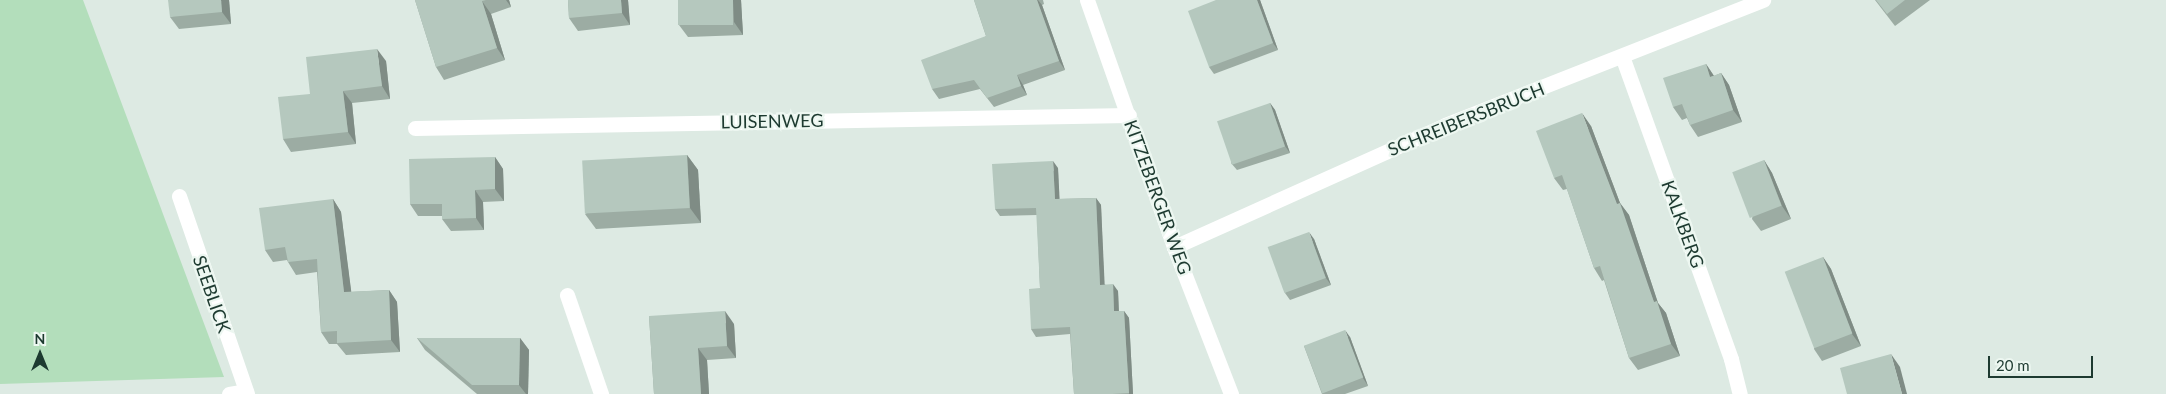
<!DOCTYPE html>
<style>
body{margin:0}
#map{position:relative;width:2166px;height:394px;overflow:hidden;background:#ddeae3;font-family:Lato,sans-serif}
div>[style]{position:absolute}
.green>*{inset:0;background:#b3debb}
.street>*{height:15px;margin:-7.5px;padding:0 7.5px;transform-origin:7.5px;border-radius:7.5px;background:#fff}
.wall>*{inset:0;background:#9caca3}
.shaded-wall>*{inset:0;background:#7f8c85}
.building>*{inset:0;background:#b5c8be;transform-origin:0 0}
span{translate:-50% -50%;white-space:nowrap;text-align:center;line-height:1.15;-webkit-text-stroke:4.5px #edf7f1;paint-order:stroke}
.street-label{font-size:18px;color:#1d3a30}
.north{position:absolute;left:15px;top:329px;width:50px;height:50px;-webkit-text-stroke:4px #edf7f1;paint-order:stroke;rotate:0deg;font-size:14px;font-weight:700;line-height:20px;text-align:center;color:#1d3a30}
.north::after{content:'';display:block;margin:auto;width:18px;height:22px;background:#1d3a30;clip-path:polygon(50% 0,100% 100%,50% 72%,0 100%)}
.scale{position:absolute;left:1988px;top:356px;width:105px;height:22px;box-sizing:border-box;border:2px solid #1d3a30;border-top:0;padding-left:6px;font-size:15px;line-height:18px;white-space:nowrap;color:#1d3a30;-webkit-text-stroke:4px #edf7f1;paint-order:stroke}
</style>
<div id="map">
<div class="green">
<div style="clip-path:polygon(0 0,83px 0,224px 377px,0 384px)"></div>
</div>
<div class="street">
<div style="left:1087px;top:0;width:262px;rotate:70.6deg"></div>
<div style="left:1174px;top:247px;width:158px;rotate:68.8deg"></div>
<div style="left:1622px;top:56px;width:322px;rotate:70.2deg"></div>
<div style="left:1731px;top:359px;width:36px;rotate:76deg"></div>
<div style="left:415px;top:128px;width:714px;rotate:-1.04deg"></div>
<div style="left:179px;top:196px;width:209px;rotate:71deg"></div>
<div style="left:1174px;top:247px;width:297px;rotate:-24.2deg"></div>
<div style="left:1445px;top:125px;width:342px;rotate:-21.5deg"></div>
<div style="left:567px;top:295px;width:105px;rotate:71deg"></div>
<div style="left:229px;top:394px;width:17px;rotate:-10deg"></div>
</div>
<div class="wall">
<div style="clip-path:polygon(229px 0,231px 24px,179px 29px,170px 17px)"></div>
<div style="clip-path:polygon(415px 0,509px 0,511px 7px,491px 14px,505px 60px,444px 80px,436px 67px)"></div>
<div style="clip-path:polygon(568px 0,628px 0,630px 25px,578px 31px,569px 18px)"></div>
<div style="clip-path:polygon(678px 0,741px 0,743px 35px,688px 37px,679px 25px)"></div>
<div style="clip-path:polygon(974px 0,1043px 0,1044px 4px,1042px 5px,1065px 70px,1023px 85px,1027px 95px,994px 107px,980px 89px,939px 99px,932px 89px,986px 36px)"></div>
<div style="clip-path:polygon(1216px 0,1260px 0,1278px 50px,1214px 74px,1209px 67px)"></div>
<div style="clip-path:polygon(1875px 0,1930px 0,1895px 26px)"></div>
<div style="clip-path:polygon(386px 61px,390px 99px,352px 103px,356px 144px,291px 152px,283px 139px,310px 94px)"></div>
<div style="clip-path:polygon(1706px 64px,1714px 76px,1721px 73px,1729px 85px,1742px 122px,1698px 137px,1690px 125px,1687px 118px,1682px 120px,1673px 107px)"></div>
<div style="clip-path:polygon(1270px 103px,1275px 110px,1290px 153px,1237px 170px,1231px 163px)"></div>
<div style="clip-path:polygon(1591px 126px,1620px 203px,1629px 215px,1658px 303px,1666px 313px,1680px 356px,1638px 370px,1629px 358px,1604px 280px,1602px 281px,1594px 268px,1567px 189px,1563px 190px,1554px 178px)"></div>
<div style="clip-path:polygon(687px 155px,698px 170px,701px 223px,596px 229px,585px 214px)"></div>
<div style="clip-path:polygon(495px 157px,503px 169px,504px 201px,483px 202px,484px 230px,451px 231px,442px 219px,442px 216px,418px 216px,410px 204px)"></div>
<div style="clip-path:polygon(1764px 160px,1772px 173px,1791px 219px,1761px 231px,1752px 219px)"></div>
<div style="clip-path:polygon(1058px 168px,1059px 199px,1096px 198px,1101px 205px,1104px 284px,1118px 291px,1119px 311px,1124px 311px,1129px 318px,1133px 394px,1074px 394px,1070px 334px,1036px 337px,1031px 329px,1040px 288px,1037px 215px,1000px 216px,995px 209px)"></div>
<div style="clip-path:polygon(333px 199px,341px 212px,351px 292px,389px 290px,397px 302px,400px 352px,346px 355px,337px 344px,329px 344px,321px 332px,317px 272px,296px 275px,288px 262px,287px 260px,273px 262px,265px 250px)"></div>
<div style="clip-path:polygon(1314px 239px,1331px 285px,1290px 300px,1285px 293px)"></div>
<div style="clip-path:polygon(1823px 257px,1831px 269px,1861px 346px,1822px 361px,1814px 349px)"></div>
<div style="clip-path:polygon(649px 316px,734px 324px,736px 358px,707px 360px,709px 394px,654px 394px)"></div>
<div style="clip-path:polygon(1350px 337px,1368px 386px,1345px 394px,1322px 394px,1304px 346px)"></div>
<div style="clip-path:polygon(417px 338px,520px 338px,529px 350px,528px 394px,477px 394px,425px 350px)"></div>
</div>
<div class="shaded-wall">
<div style="clip-path:polygon(221px 0,229px 0,231px 24px,222px 12px)"></div>
<div style="clip-path:polygon(506px 0,509px 0,511px 7px)"></div>
<div style="clip-path:polygon(621px 0,628px 0,630px 25px,622px 13px)"></div>
<div style="clip-path:polygon(733px 0,741px 0,743px 35px,734px 22px)"></div>
<div style="clip-path:polygon(1037px 0,1038px 0,1042px 5px,1065px 70px,1059px 61px)"></div>
<div style="clip-path:polygon(1257px 0,1260px 0,1278px 50px,1273px 43px)"></div>
<div style="clip-path:polygon(482px 1px,491px 14px,505px 60px,497px 48px)"></div>
<div style="clip-path:polygon(377px 49px,386px 61px,390px 99px,382px 86px)"></div>
<div style="clip-path:polygon(1706px 64px,1714px 76px,1710px 77px)"></div>
<div style="clip-path:polygon(1721px 73px,1729px 85px,1742px 122px,1733px 110px)"></div>
<div style="clip-path:polygon(1017px 75px,1023px 85px,1027px 95px,1021px 86px)"></div>
<div style="clip-path:polygon(343px 91px,352px 103px,356px 144px,348px 132px)"></div>
<div style="clip-path:polygon(1270px 103px,1275px 110px,1290px 153px,1285px 146px)"></div>
<div style="clip-path:polygon(1582px 113px,1591px 126px,1620px 203px,1629px 215px,1658px 303px,1666px 313px,1680px 356px,1671px 344px,1654px 302px)"></div>
<div style="clip-path:polygon(687px 155px,698px 170px,701px 223px,690px 208px)"></div>
<div style="clip-path:polygon(495px 157px,503px 169px,504px 201px,495px 189px)"></div>
<div style="clip-path:polygon(1764px 160px,1772px 173px,1791px 219px,1782px 206px)"></div>
<div style="clip-path:polygon(1053px 161px,1058px 168px,1060px 207px,1055px 199px)"></div>
<div style="clip-path:polygon(475px 190px,483px 202px,484px 230px,476px 218px)"></div>
<div style="clip-path:polygon(1096px 198px,1101px 205px,1105px 292px,1100px 285px)"></div>
<div style="clip-path:polygon(333px 199px,341px 212px,353px 305px,344px 292px)"></div>
<div style="clip-path:polygon(1309px 232px,1314px 239px,1331px 285px,1326px 278px)"></div>
<div style="clip-path:polygon(1823px 257px,1831px 269px,1861px 346px,1852px 334px)"></div>
<div style="clip-path:polygon(1113px 284px,1118px 291px,1119px 318px,1114px 311px)"></div>
<div style="clip-path:polygon(389px 290px,397px 302px,400px 352px,391px 340px)"></div>
<div style="clip-path:polygon(725px 311px,734px 324px,736px 358px,727px 346px)"></div>
<div style="clip-path:polygon(1124px 311px,1129px 318px,1133px 394px,1129px 394px,1129px 393px)"></div>
<div style="clip-path:polygon(1345px 330px,1350px 337px,1368px 386px,1363px 378px)"></div>
<div style="clip-path:polygon(520px 338px,529px 350px,528px 394px,526px 394px,519px 385px)"></div>
<div style="clip-path:polygon(698px 348px,707px 360px,709px 394px,701px 394px)"></div>
<div style="clip-path:polygon(1891px 354px,1900px 367px,1907px 394px,1902px 394px)"></div>
</div>
<div class="building">
<div style="clip-path:polygon(168px 0,221px 0,222px 12px,170px 17px)"></div>
<div style="clip-path:polygon(415px 0,486px 0,482px 1px,497px 48px,436px 67px)"></div>
<div style="clip-path:polygon(568px 0,621px 0,622px 13px,569px 18px)"></div>
<div style="left:678px;top:0;width:55px;height:25px"></div>
<div style="clip-path:polygon(974px 0,1037px 0,1059px 61px,1017px 75px,1021px 86px,987px 98px,974px 80px,932px 89px,921px 60px,986px 36px)"></div>
<div style="clip-path:polygon(1216px 0,1257px 0,1273px 43px,1209px 67px,1188px 11px)"></div>
<div style="clip-path:polygon(1876px 0,1905px 0,1887px 14px)"></div>
<div style="clip-path:polygon(377px 49px,382px 86px,343px 91px,348px 132px,283px 139px,278px 97px,310px 94px,306px 57px)"></div>
<div style="clip-path:polygon(1706px 64px,1710px 77px,1721px 73px,1733px 110px,1690px 125px,1682px 104px,1673px 107px,1663px 78px)"></div>
<div style="left:1270px;top:103px;width:46px;height:56px;rotate:71deg"></div>
<div style="clip-path:polygon(1582px 113px,1617px 204px,1620px 203px,1654px 302px,1657px 301px,1671px 344px,1629px 358px,1600px 266px,1594px 268px,1562px 175px,1554px 178px,1536px 131px)"></div>
<div style="left:687px;top:155px;width:53px;height:105px;rotate:87deg"></div>
<div style="clip-path:polygon(495px 157px,495px 189px,475px 190px,476px 218px,442px 219px,442px 204px,410px 204px,409px 159px)"></div>
<div style="left:1764px;top:160px;width:49px;height:34px;rotate:69deg"></div>
<div style="clip-path:polygon(1053px 161px,1055px 199px,1096px 198px,1100px 285px,1113px 284px,1114px 311px,1124px 311px,1129px 393px,1112px 394px,1074px 394px,1070px 327px,1031px 329px,1029px 289px,1040px 288px,1036px 208px,995px 209px,992px 164px)"></div>
<div style="clip-path:polygon(333px 199px,344px 292px,389px 290px,391px 340px,337px 343px,337px 331px,321px 332px,317px 259px,288px 262px,285px 247px,265px 250px,259px 208px)"></div>
<div style="left:1309px;top:232px;width:49px;height:44px;rotate:70deg"></div>
<div style="left:1823px;top:257px;width:82px;height:41px;rotate:69deg"></div>
<div style="clip-path:polygon(725px 311px,727px 346px,698px 348px,701px 394px,654px 394px,649px 316px)"></div>
<div style="left:1345px;top:330px;width:51px;height:44px;rotate:69deg"></div>
<div style="clip-path:polygon(417px 338px,520px 338px,519px 385px,472px 385px)"></div>
<div style="clip-path:polygon(1891px 354px,1902px 394px,1847px 394px,1840px 368px)"></div>
</div>
<div class="street-label">
<span style="left:1466px;top:119px;rotate:-22deg">SCHREIBERSBRUCH</span>
<span style="left:772px;top:121px;rotate:-1deg">LUISENWEG</span>
<span style="left:1158px;top:197px;rotate:70deg">KITZEBERGER WEG</span>
<span style="left:1683px;top:224px;rotate:70deg">KALKBERG</span>
<span style="left:212px;top:294px;rotate:71deg">SEEBLICK</span>
</div>
<div class="north">N</div>
<div class="scale">20 m</div>
</div>
